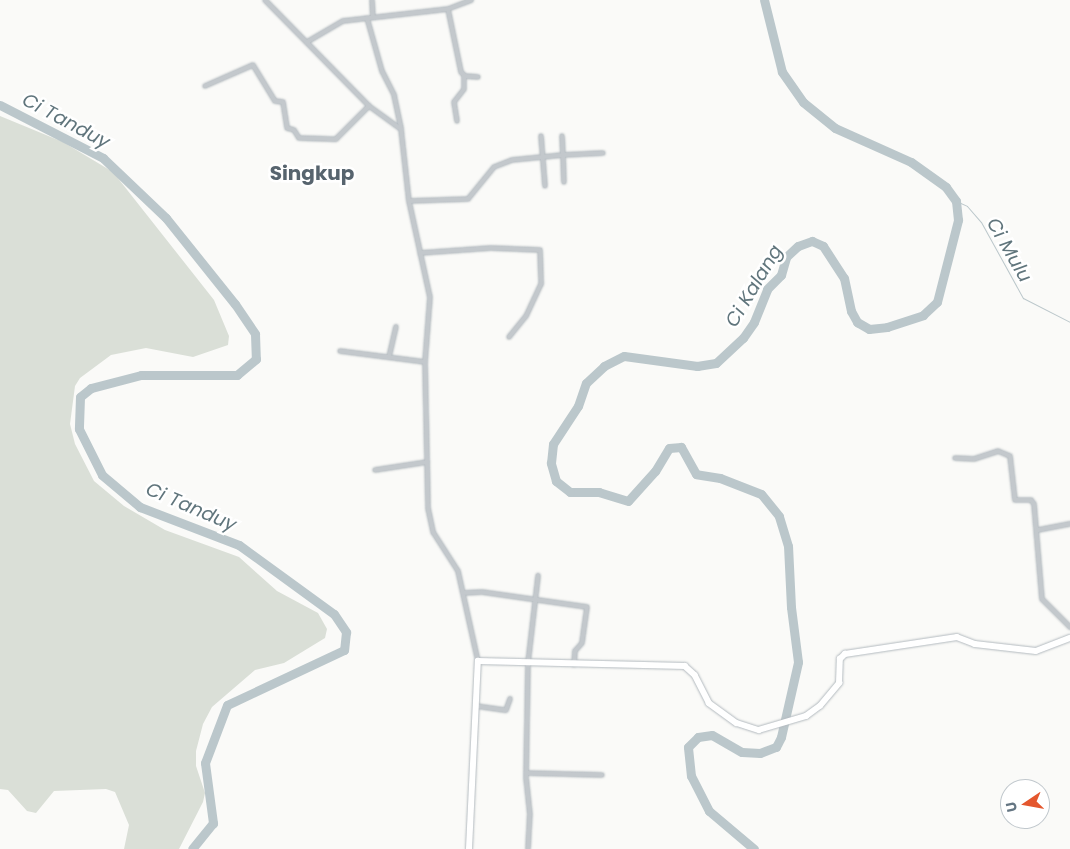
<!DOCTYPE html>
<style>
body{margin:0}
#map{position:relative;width:1070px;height:849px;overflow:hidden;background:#fafaf8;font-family:Poppins,sans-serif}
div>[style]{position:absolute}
.green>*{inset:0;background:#dadfd7}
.stream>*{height:1px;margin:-0.5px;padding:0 0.5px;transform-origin:0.5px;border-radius:0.5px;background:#bbc7cb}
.river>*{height:9px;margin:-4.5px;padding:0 4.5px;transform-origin:4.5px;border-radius:4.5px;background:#bbc7cb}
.roads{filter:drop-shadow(0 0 1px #b3babf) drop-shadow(0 0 1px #b3babf)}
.street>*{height:4px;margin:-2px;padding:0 2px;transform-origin:2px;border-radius:2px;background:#c3c8cc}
.secondary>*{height:5.5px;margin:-2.75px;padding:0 2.75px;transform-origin:2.75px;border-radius:2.75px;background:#fff}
span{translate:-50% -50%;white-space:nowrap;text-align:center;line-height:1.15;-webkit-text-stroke:5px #fff;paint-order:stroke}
.water-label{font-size:19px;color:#60757c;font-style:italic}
.quarter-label{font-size:20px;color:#57646e;font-weight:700}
.north{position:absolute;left:1000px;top:779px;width:50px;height:50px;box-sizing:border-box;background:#fff;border:1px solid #c1c8cd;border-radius:50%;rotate:258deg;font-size:14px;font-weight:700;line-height:20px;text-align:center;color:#657683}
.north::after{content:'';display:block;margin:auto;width:18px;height:22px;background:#e4572e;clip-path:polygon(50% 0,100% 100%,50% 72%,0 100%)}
</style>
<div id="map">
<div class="green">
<div style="clip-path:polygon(0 116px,63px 142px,113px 172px,214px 300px,229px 336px,228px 345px,193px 357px,146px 348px,111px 355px,80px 378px,75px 386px,70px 424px,75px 444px,94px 481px,124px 506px,165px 530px,239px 557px,277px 591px,318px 613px,327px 629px,325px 638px,284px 663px,255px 670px,212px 707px,203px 724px,196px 751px,196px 766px,205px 793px,203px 802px,179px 849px,124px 849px,129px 825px,115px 792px,106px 789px,54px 791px,36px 813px,27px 811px,8px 790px,0 789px)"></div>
</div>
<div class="stream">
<div style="left:956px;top:201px;width:12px;rotate:24deg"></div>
<div style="left:967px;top:206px;width:21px;rotate:49deg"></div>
<div style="left:981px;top:222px;width:87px;rotate:61.1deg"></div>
<div style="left:1023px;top:298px;width:53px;rotate:27.1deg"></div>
</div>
<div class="river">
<div style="left:0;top:105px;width:116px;rotate:27.2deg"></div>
<div style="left:103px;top:158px;width:87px;rotate:43.6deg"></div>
<div style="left:166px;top:218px;width:110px;rotate:51.3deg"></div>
<div style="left:235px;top:304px;width:36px;rotate:56deg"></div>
<div style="left:255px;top:334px;width:25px;rotate:88deg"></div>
<div style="left:256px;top:359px;width:25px;rotate:140deg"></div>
<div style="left:237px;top:375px;width:96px;rotate:180deg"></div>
<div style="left:141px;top:375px;width:52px;rotate:165.4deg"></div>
<div style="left:91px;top:388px;width:14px;rotate:141deg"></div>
<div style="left:80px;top:397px;width:32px;rotate:92deg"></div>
<div style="left:79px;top:429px;width:51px;rotate:63.4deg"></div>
<div style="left:102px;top:475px;width:50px;rotate:40.1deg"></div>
<div style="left:140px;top:507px;width:106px;rotate:21deg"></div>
<div style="left:239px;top:545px;width:117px;rotate:36deg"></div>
<div style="left:334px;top:614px;width:22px;rotate:56deg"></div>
<div style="left:346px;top:632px;width:18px;rotate:96deg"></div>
<div style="left:344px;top:650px;width:129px;rotate:154.8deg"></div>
<div style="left:227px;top:705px;width:62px;rotate:110.8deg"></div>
<div style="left:205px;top:763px;width:61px;rotate:82.4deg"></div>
<div style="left:213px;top:823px;width:33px;rotate:129deg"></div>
<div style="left:754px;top:849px;width:59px;rotate:-139.8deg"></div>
<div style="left:709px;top:811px;width:39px;rotate:-117deg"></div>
<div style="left:691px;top:776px;width:29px;rotate:-96deg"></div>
<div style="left:688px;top:747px;width:14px;rotate:-45deg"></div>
<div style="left:698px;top:737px;width:14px;rotate:-8deg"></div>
<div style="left:712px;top:735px;width:34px;rotate:30deg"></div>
<div style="left:742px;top:752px;width:18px;rotate:3deg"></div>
<div style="left:760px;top:753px;width:17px;rotate:-21deg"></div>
<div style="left:776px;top:747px;width:11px;rotate:-63deg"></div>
<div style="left:781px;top:737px;width:77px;rotate:-77.2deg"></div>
<div style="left:798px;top:662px;width:55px;rotate:-97.3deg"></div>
<div style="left:791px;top:607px;width:61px;rotate:-92.8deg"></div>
<div style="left:788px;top:546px;width:31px;rotate:-107deg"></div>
<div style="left:779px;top:516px;width:28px;rotate:-129deg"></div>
<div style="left:761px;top:494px;width:44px;rotate:-158.7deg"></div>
<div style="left:720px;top:478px;width:24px;rotate:-171deg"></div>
<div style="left:696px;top:474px;width:31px;rotate:-119deg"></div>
<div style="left:681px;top:447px;width:12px;rotate:175deg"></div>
<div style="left:669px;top:448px;width:27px;rotate:121deg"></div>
<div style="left:655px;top:471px;width:40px;rotate:132deg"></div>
<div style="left:628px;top:501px;width:30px;rotate:-163deg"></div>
<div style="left:599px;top:492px;width:29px;rotate:180deg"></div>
<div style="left:570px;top:492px;width:18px;rotate:-142deg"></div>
<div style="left:556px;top:481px;width:19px;rotate:-106deg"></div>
<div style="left:551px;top:463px;width:19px;rotate:-84deg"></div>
<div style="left:553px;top:444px;width:45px;rotate:-56.7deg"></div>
<div style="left:578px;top:406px;width:24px;rotate:-71deg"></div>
<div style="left:586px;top:383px;width:25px;rotate:-43deg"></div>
<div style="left:604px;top:366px;width:22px;rotate:-27deg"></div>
<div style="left:624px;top:356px;width:74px;rotate:7.8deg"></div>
<div style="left:697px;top:366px;width:19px;rotate:-9deg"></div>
<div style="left:716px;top:363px;width:37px;rotate:-43deg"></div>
<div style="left:743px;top:338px;width:19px;rotate:-55deg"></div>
<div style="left:754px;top:322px;width:35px;rotate:-68deg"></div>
<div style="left:767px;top:289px;width:20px;rotate:-45deg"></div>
<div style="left:781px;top:275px;width:19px;rotate:-74deg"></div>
<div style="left:786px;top:257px;width:16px;rotate:-43deg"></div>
<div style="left:798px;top:246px;width:15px;rotate:-20deg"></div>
<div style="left:812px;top:241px;width:12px;rotate:24deg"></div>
<div style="left:823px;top:246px;width:38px;rotate:57deg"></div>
<div style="left:844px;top:278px;width:34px;rotate:78deg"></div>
<div style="left:851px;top:311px;width:13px;rotate:61deg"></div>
<div style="left:857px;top:322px;width:14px;rotate:30deg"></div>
<div style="left:869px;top:329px;width:18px;rotate:-6deg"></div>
<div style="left:887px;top:327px;width:38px;rotate:-18deg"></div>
<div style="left:923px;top:315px;width:19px;rotate:-43deg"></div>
<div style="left:937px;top:302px;width:85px;rotate:-75.6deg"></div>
<div style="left:958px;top:220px;width:19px;rotate:-96deg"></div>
<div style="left:956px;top:201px;width:17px;rotate:-126deg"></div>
<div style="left:946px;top:187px;width:43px;rotate:-144.5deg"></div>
<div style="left:911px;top:162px;width:83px;rotate:-155.9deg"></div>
<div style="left:835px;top:128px;width:41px;rotate:-140.9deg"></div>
<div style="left:803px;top:102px;width:37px;rotate:-125deg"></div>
<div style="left:782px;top:72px;width:74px;rotate:-104deg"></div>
</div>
<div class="roads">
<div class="street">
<div style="left:265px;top:0;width:148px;rotate:45.5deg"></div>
<div style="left:369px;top:106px;width:39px;rotate:36deg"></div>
<div style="left:401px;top:129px;width:72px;rotate:83.7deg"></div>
<div style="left:409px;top:201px;width:98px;rotate:77.7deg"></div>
<div style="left:430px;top:297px;width:65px;rotate:94.4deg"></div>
<div style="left:425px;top:362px;width:146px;rotate:88.8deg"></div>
<div style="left:428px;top:508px;width:25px;rotate:78deg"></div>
<div style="left:433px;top:532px;width:46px;rotate:57.3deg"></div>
<div style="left:458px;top:571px;width:92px;rotate:77.5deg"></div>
<div style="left:372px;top:0;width:17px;rotate:87deg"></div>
<div style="left:448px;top:9px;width:64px;rotate:78.3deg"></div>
<div style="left:461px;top:72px;width:6px;rotate:45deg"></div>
<div style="left:465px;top:76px;width:13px;rotate:4deg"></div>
<div style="left:367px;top:18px;width:55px;rotate:74.2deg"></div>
<div style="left:382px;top:71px;width:27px;rotate:63deg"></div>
<div style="left:394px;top:95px;width:35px;rotate:78deg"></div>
<div style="left:307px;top:42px;width:42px;rotate:-30.3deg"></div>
<div style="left:343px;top:21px;width:106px;rotate:-6.5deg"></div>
<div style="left:448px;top:9px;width:25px;rotate:-21deg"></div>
<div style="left:205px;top:86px;width:52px;rotate:-23.6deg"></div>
<div style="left:253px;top:65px;width:42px;rotate:58.6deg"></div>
<div style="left:275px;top:101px;width:8px;rotate:7deg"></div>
<div style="left:283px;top:102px;width:26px;rotate:81deg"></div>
<div style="left:287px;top:128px;width:7px;rotate:16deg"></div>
<div style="left:294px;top:130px;width:9px;rotate:58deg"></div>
<div style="left:299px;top:138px;width:37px;rotate:2deg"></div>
<div style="left:336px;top:139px;width:47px;rotate:-45deg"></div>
<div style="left:457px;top:121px;width:19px;rotate:-99deg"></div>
<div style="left:454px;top:102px;width:16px;rotate:-52deg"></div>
<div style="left:464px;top:89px;width:13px;rotate:-90deg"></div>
<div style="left:541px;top:136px;width:50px;rotate:85.4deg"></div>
<div style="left:562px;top:136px;width:19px;rotate:87deg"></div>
<div style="left:563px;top:155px;width:40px;rotate:-2.9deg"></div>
<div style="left:409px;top:201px;width:59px;rotate:-1.9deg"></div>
<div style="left:468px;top:199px;width:41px;rotate:-50.9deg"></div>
<div style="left:494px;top:167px;width:19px;rotate:-21deg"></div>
<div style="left:512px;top:160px;width:51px;rotate:-5.6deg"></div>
<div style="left:563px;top:155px;width:27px;rotate:88deg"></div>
<div style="left:420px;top:253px;width:71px;rotate:-4deg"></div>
<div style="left:491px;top:248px;width:49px;rotate:2.3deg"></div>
<div style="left:540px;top:250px;width:34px;rotate:88deg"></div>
<div style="left:541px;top:284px;width:35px;rotate:115deg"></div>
<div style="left:526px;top:316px;width:27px;rotate:129deg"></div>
<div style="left:340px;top:351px;width:86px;rotate:7.4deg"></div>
<div style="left:389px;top:357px;width:31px;rotate:-77deg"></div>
<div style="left:955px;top:458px;width:19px;rotate:3deg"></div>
<div style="left:974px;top:459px;width:25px;rotate:-18deg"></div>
<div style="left:998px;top:451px;width:13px;rotate:23deg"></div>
<div style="left:1010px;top:456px;width:44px;rotate:83.5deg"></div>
<div style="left:1015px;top:500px;width:16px"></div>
<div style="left:1031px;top:500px;width:5px;rotate:53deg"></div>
<div style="left:1034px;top:504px;width:95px;rotate:85.2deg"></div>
<div style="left:1042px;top:599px;width:40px;rotate:45deg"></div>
<div style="left:375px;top:470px;width:53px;rotate:-8.7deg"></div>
<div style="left:1038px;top:530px;width:33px;rotate:-11deg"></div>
<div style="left:464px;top:593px;width:18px;rotate:-3deg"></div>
<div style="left:482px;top:592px;width:106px;rotate:8.1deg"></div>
<div style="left:587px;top:607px;width:36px;rotate:98deg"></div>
<div style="left:582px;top:643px;width:11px;rotate:131deg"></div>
<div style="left:575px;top:651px;width:14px;rotate:94deg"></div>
<div style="left:476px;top:706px;width:30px;rotate:8deg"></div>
<div style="left:506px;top:710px;width:12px;rotate:-70deg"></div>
<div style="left:526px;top:773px;width:76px;rotate:1.5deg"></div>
<div style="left:528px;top:849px;width:34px;rotate:-87deg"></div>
<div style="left:530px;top:815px;width:36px;rotate:-96deg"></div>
<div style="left:526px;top:779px;width:116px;rotate:-89deg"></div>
<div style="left:528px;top:663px;width:88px;rotate:-83.4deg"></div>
</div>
<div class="secondary">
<div style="left:469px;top:849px;width:188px;rotate:-87.3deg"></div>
<div style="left:478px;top:661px;width:207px;rotate:1.4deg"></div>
<div style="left:685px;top:666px;width:13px;rotate:42deg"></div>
<div style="left:695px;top:675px;width:31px;rotate:63deg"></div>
<div style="left:709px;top:703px;width:34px;rotate:36deg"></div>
<div style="left:737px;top:723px;width:23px;rotate:18deg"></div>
<div style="left:759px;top:730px;width:49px;rotate:-16.6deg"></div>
<div style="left:806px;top:716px;width:17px;rotate:-36deg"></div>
<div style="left:820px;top:706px;width:30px;rotate:-50deg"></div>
<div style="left:839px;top:683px;width:24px;rotate:-88deg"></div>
<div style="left:840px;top:659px;width:7px;rotate:-45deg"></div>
<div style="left:845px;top:654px;width:113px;rotate:-8.6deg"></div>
<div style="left:957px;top:637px;width:19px;rotate:21deg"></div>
<div style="left:975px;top:644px;width:61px;rotate:6.5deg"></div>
<div style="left:1036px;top:651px;width:36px;rotate:-21deg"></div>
</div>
</div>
<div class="water-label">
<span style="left:66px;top:121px;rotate:28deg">Ci Tanduy</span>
<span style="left:1009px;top:250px;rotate:60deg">Ci Mulu</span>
<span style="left:754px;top:286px;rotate:-59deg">Ci Kalang</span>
<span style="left:191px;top:507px;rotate:23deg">Ci Tanduy</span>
</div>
<div class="quarter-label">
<span style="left:312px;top:173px">Singkup</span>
</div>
<div class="north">U</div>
</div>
